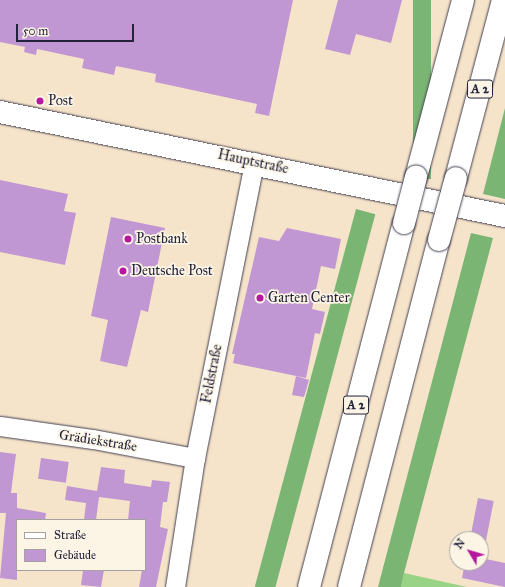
<!DOCTYPE html>
<meta charset="utf-8">
<style>
body{margin:0}
#map{position:relative;width:505px;height:587px;overflow:hidden;background:#f6e4ca;font-family:"IM FELL Great Primer",serif}
div>[style]{position:absolute}
.green>*{inset:0;background:#99d386}
.forest>*{inset:0;background:#7ab573;transform-origin:0 0}
.building>*{inset:0;background:#c097d2;transform-origin:0 0}
.roads{filter:drop-shadow(0 0 1px #423f50) drop-shadow(0 0 1px #423f50)}
.street>*{height:19px;margin:-9.5px;padding:0 9.5px;transform-origin:9.5px;border-radius:9.5px;background:#fff}
.secondary>*{height:22px;margin:-11px;padding:0 11px;transform-origin:11px;border-radius:11px;background:#fff}
.highway>*{height:22px;margin:-11px;padding:0 11px;transform-origin:11px;border-radius:11px;background:#fff}
.bridges{filter:drop-shadow(0 0 1px #423f50) drop-shadow(0 0 1px #423f50)}
.highway-bridge>*{height:22px;margin:-11px;padding:0 11px;transform-origin:11px;border-radius:11px;background:#fff}
.dots>*{width:11px;height:11px;translate:-50% -50%;box-sizing:border-box;border:2px solid #fcf5e5;border-radius:50%}
span{translate:-50% -50%;white-space:nowrap;text-align:center;line-height:1.15;-webkit-text-stroke:3.5px #fcf5e5;paint-order:stroke}
.shield-label span{padding:1px 3px;background:#fcf5e5;border:1px solid;border-radius:3px;-webkit-text-stroke-width:0}
.shield-label{font-size:13px;color:#22223b;font-weight:700}
.poi-label{font-size:14px;color:#22223b}
.left{translate:0 -50%;text-align:left}
.street-label{font-size:14px;color:#22223b}
.legend{position:absolute;left:16px;top:519px;width:130px;height:52px;box-sizing:border-box;background:#fcf5e5;border:1px solid #a5a1a1;margin:0;padding:5px 7px;list-style:none;font-size:12px;color:#22223b}
.legend li{display:flex;align-items:center;gap:8px;height:20px}
.legend b{width:20px;border:1px solid #a5a1a1}
.north{position:absolute;left:449px;top:531px;width:40px;height:40px;box-sizing:border-box;background:#fcf5e5;border:1px solid #a5a1a1;border-radius:50%;rotate:308deg;font-size:11px;font-weight:700;line-height:16px;text-align:center;color:#22223b}
.north::after{content:'';display:block;margin:auto;width:14px;height:18px;background:#b5179e;clip-path:polygon(50% 0,100% 100%,50% 72%,0 100%)}
.scale{position:absolute;left:16px;top:24px;width:118px;height:18px;box-sizing:border-box;border:2px solid #22223b;border-top:0;padding-left:5px;font-size:12px;line-height:14px;white-space:nowrap;color:#22223b;-webkit-text-stroke:3px #fcf5e5;paint-order:stroke}
</style>
<div id="map">
<div class="green">
<div style="clip-path:polygon(404px 573px,467px 587px,401px 587px)"></div>
</div>
<div class="forest">
<div style="left:413px;top:0;width:18px;height:179px"></div>
<div style="clip-path:polygon(505px 108px,505px 199px,483px 194px)"></div>
<div style="left:356px;top:209px;width:20px;height:391px;rotate:15deg"></div>
<div style="clip-path:polygon(471px 233px,493px 238px,404px 573px,401px 587px,378px 587px)"></div>
</div>
<div class="building">
<div style="clip-path:polygon(0 0,293px 0,269px 116px,255px 113px,257px 104px,155px 82px,156px 74px,116px 66px,114px 75px,82px 68px,84px 59px,37px 49px,36px 55px,24px 52px,25px 47px,0 42px)"></div>
<div style="clip-path:polygon(338px 0,402px 0,391px 43px,356px 34px,350px 55px,325px 49px)"></div>
<div style="clip-path:polygon(0 180px,68px 194px,64px 211px,76px 213px,65px 265px,0 252px)"></div>
<div style="clip-path:polygon(111px 217px,165px 228px,148px 312px,141px 310px,127px 367px,100px 361px,108px 320px,91px 316px)"></div>
<div style="clip-path:polygon(287px 228px,341px 239px,335px 269px,321px 266px,312px 309px,325px 312px,320px 334px,315px 333px,306px 378px,233px 363px,235px 354px,232px 354px,259px 237px,279px 241px)"></div>
<div style="clip-path:polygon(296px 376px,309px 380px,304px 397px,292px 395px)"></div>
<div style="clip-path:polygon(0 452px,16px 454px,11px 493px,17px 493px,17px 508px,46px 513px,45px 520px,17px 520px,17px 580px,0 578px,6px 513px,0 513px)"></div>
<div style="left:41px;top:458px;width:28px;height:21px;rotate:8deg"></div>
<div style="clip-path:polygon(101px 467px,125px 470px,124px 483px,151px 487px,152px 480px,170px 482px,167px 502px,163px 502px,160px 527px,168px 529px,156px 587px,139px 587px,142px 570px,145px 570px,145px 520px,128px 520px,130px 501px,99px 497px,96px 520px,84px 520px,86px 503px,65px 500px,67px 486px,97px 491px)"></div>
<div style="left:478px;top:498px;width:16px;height:42px;rotate:11deg"></div>
<div style="clip-path:polygon(481px 558px,505px 563px,505px 587px,462px 578px,465px 563px,481px 563px)"></div>
<div style="clip-path:polygon(83px 570px,104px 570px,101px 587px,81px 585px)"></div>
</div>
<div class="roads">
<div class="street">
<div style="left:0;top:426px;width:94px;rotate:8deg"></div>
<div style="left:93px;top:439px;width:104px;rotate:10.6deg"></div>
<div style="left:175px;top:587px;width:131px;rotate:-81.2deg"></div>
<div style="left:195px;top:458px;width:302px;rotate:-78.7deg"></div>
</div>
<div class="secondary">
<div style="left:0;top:112px;width:516px;rotate:11.64deg"></div>
</div>
<div class="highway">
<div style="left:416px;top:177px;width:183px;rotate:-75.1deg"></div>
<div style="left:456px;top:178px;width:184px;rotate:-75.2deg"></div>
<div style="left:309px;top:587px;width:376px;rotate:-75.4deg"></div>
<div style="left:349px;top:587px;width:358px;rotate:-75.5deg"></div>
</div>
</div>
<div class="bridges">
<div class="highway-bridge">
<div style="left:404px;top:223px;width:48px;rotate:-75.4deg"></div>
<div style="left:439px;top:240px;width:64px;rotate:-74.7deg"></div>
</div>
</div>
<div class="dots">
<div style="left:40px;top:101px;background:#b5179e"></div>
<div style="left:128px;top:239px;background:#b5179e"></div>
<div style="left:123px;top:271px;background:#b5179e"></div>
<div style="left:260px;top:298px;background:#b5179e"></div>
</div>
<div class="shield-label">
<span style="left:480px;top:89px">A 2</span>
<span style="left:356px;top:405px">A 2</span>
</div>
<div class="poi-label">
<span class="left" style="left:48px;top:101px">Post</span>
<span class="left" style="left:136px;top:239px">Postbank</span>
<span class="left" style="left:131px;top:271px">Deutsche Post</span>
<span class="left" style="left:268px;top:298px">Garten Center</span>
</div>
<div class="street-label">
<span style="left:253px;top:162px;rotate:12deg">Hauptstraße</span>
<span style="left:212px;top:374px;rotate:-79deg">Feldstraße</span>
<span style="left:98px;top:441px;rotate:9deg">Grädiekstraße</span>
</div>
<ul class="legend">
<li><b style="height:5px;background:#fff"></b>Straße</li>
<li><b style="height:11px;background:#c097d2"></b>Gebäude</li>
</ul>
<div class="north">N</div>
<div class="scale">50 m</div>
</div>
